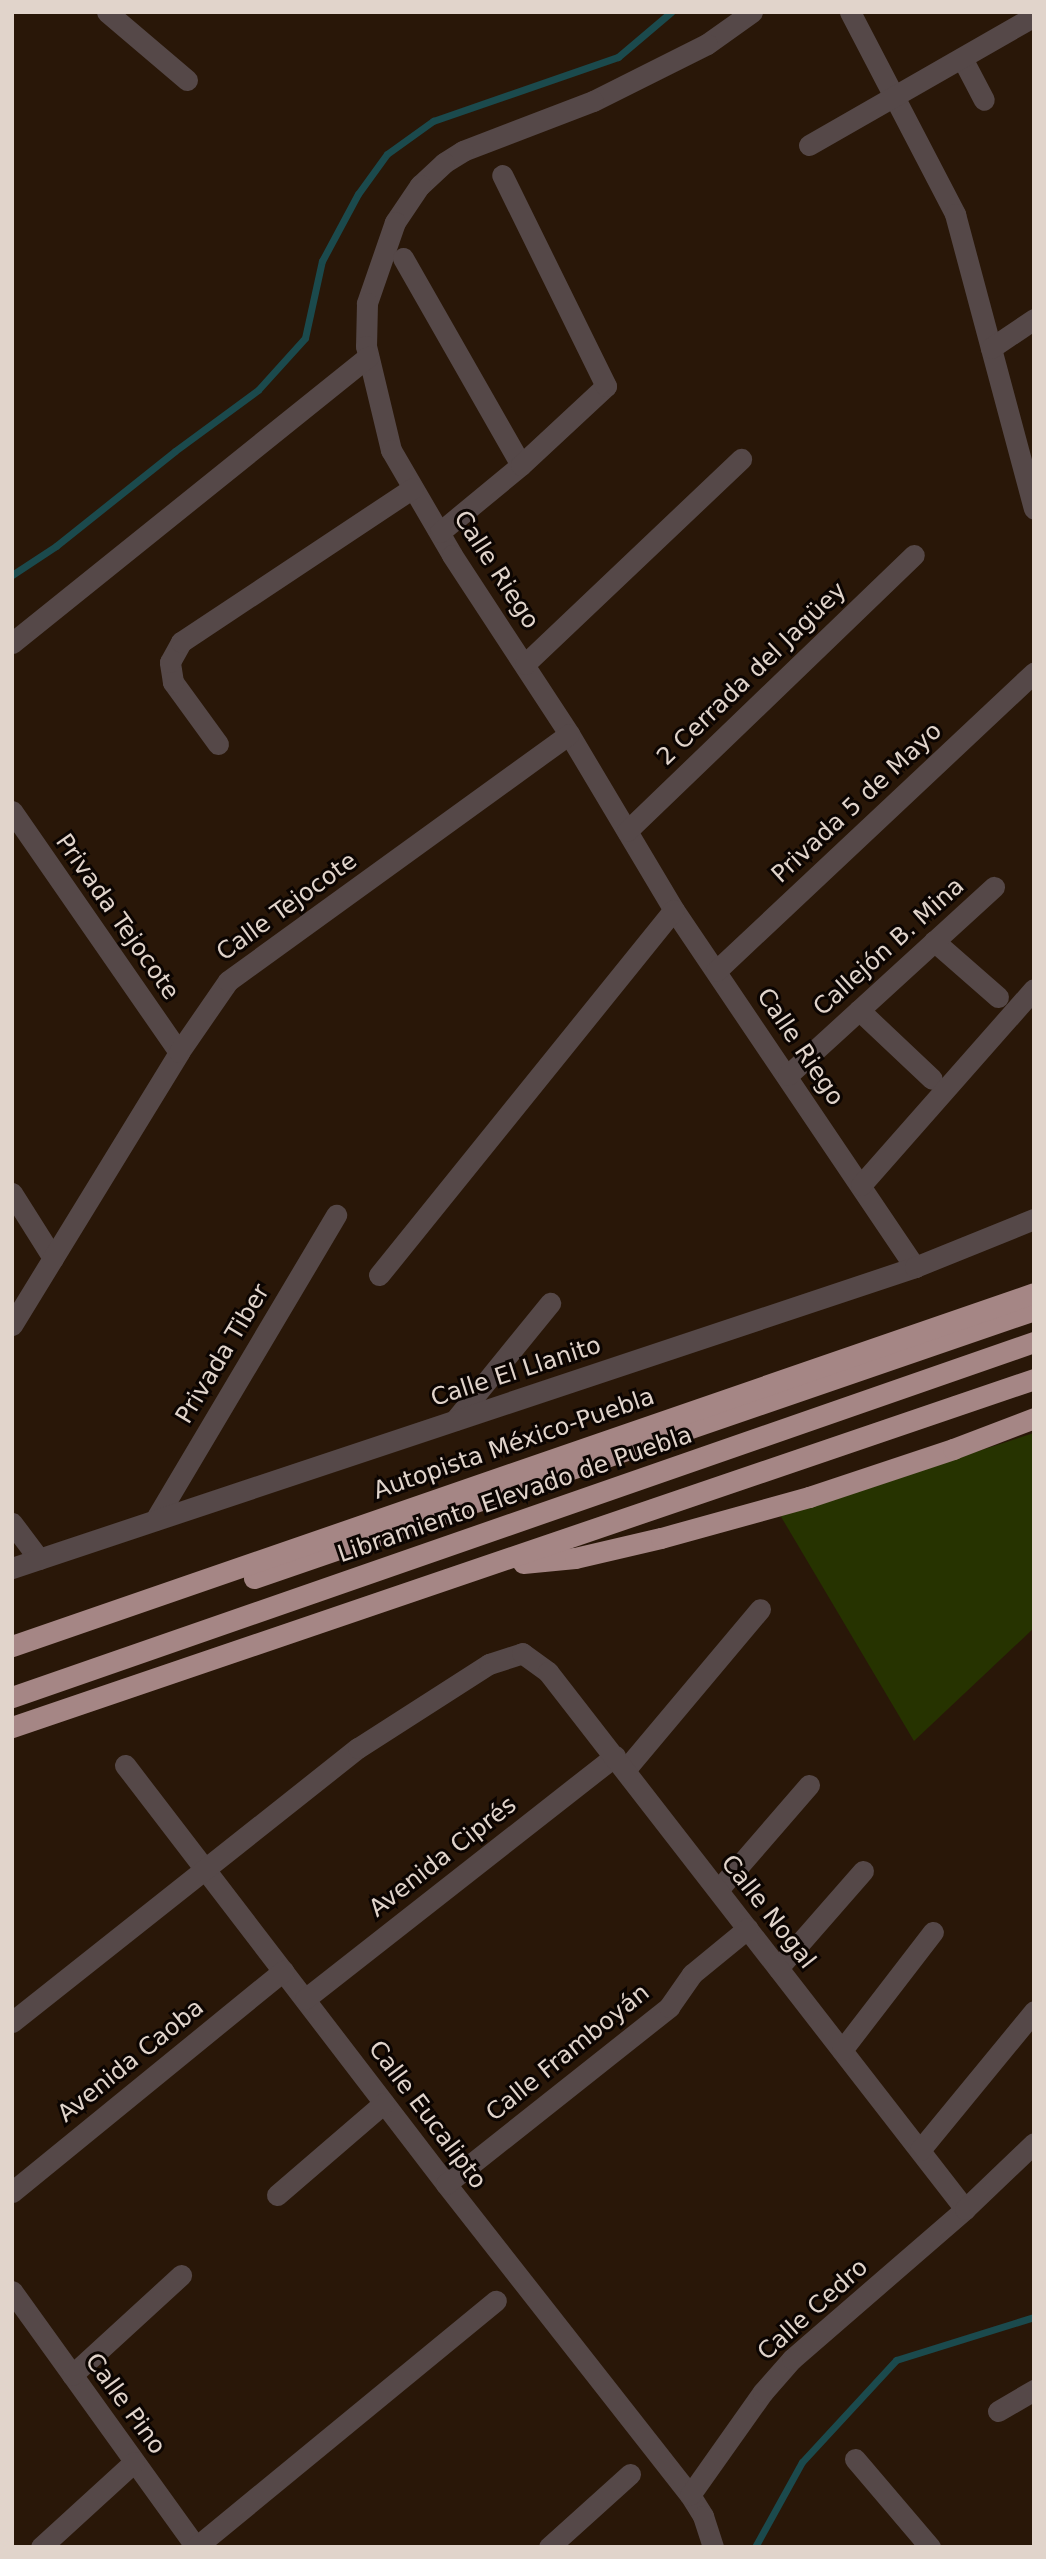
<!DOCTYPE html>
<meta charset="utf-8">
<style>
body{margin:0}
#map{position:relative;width:1046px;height:2559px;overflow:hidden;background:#291708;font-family:"DejaVu Sans",sans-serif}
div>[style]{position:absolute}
.green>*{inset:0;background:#263300}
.stream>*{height:7px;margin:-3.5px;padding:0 3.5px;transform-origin:3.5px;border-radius:3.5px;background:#1b4a4d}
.minor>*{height:21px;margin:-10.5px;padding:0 10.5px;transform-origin:10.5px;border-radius:10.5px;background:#554848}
.highway>*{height:21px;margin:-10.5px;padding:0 10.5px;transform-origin:10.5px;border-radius:10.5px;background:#a58685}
span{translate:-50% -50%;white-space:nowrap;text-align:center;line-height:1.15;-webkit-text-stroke:6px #0c0502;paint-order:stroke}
.street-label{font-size:24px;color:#e1d4cb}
.frame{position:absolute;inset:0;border:14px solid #e1d4cb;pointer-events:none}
</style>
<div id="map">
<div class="green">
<div style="clip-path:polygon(1034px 1433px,1034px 1628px,914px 1741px,780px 1515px)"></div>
</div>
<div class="stream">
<div style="left:12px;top:575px;width:53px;rotate:-33.4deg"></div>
<div style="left:56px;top:546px;width:152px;rotate:-38.6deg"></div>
<div style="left:175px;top:451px;width:103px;rotate:-36.3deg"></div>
<div style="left:258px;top:390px;width:70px;rotate:-47.9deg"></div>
<div style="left:305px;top:338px;width:79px;rotate:-77.6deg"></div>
<div style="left:322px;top:261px;width:76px;rotate:-61.8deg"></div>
<div style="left:358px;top:194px;width:49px;rotate:-54.1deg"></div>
<div style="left:387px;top:154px;width:57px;rotate:-35.7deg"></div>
<div style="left:433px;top:121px;width:196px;rotate:-19.1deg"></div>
<div style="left:618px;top:57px;width:70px;rotate:-40.3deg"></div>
<div style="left:755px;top:2547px;width:97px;rotate:-61.1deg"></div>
<div style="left:802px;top:2462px;width:139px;rotate:-47.3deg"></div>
<div style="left:896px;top:2360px;width:145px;rotate:-17.3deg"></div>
</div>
<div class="minor">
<div style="left:107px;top:12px;width:105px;rotate:40.4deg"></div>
<div style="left:752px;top:12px;width:55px;rotate:144.6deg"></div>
<div style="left:707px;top:44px;width:127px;rotate:153.4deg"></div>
<div style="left:593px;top:101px;width:139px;rotate:159deg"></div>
<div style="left:463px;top:151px;width:22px;rotate:148deg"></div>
<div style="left:444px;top:163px;width:33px;rotate:137deg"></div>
<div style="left:420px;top:185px;width:45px;rotate:124deg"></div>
<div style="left:395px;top:222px;width:86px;rotate:109.1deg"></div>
<div style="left:367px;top:303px;width:43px;rotate:91.3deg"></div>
<div style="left:366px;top:346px;width:107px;rotate:76.5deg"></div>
<div style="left:391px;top:450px;width:121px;rotate:59.8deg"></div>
<div style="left:452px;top:555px;width:214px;rotate:56.8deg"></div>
<div style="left:569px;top:734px;width:205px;rotate:59.2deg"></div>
<div style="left:674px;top:910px;width:431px;rotate:56deg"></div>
<div style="left:850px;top:12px;width:228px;rotate:62.5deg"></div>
<div style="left:955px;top:214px;width:305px;rotate:75deg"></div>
<div style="left:962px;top:58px;width:47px;rotate:62.4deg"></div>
<div style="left:809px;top:145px;width:259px;rotate:-29.8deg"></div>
<div style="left:403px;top:258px;width:238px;rotate:60.3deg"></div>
<div style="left:991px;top:348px;width:52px;rotate:-34deg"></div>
<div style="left:440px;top:532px;width:105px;rotate:-39.6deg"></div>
<div style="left:521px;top:465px;width:116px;rotate:-42.9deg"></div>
<div style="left:606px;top:386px;width:235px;rotate:-116.2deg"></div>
<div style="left:12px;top:643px;width:457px;rotate:-38.8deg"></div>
<div style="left:525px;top:664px;width:298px;rotate:-43.5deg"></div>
<div style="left:218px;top:744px;width:77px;rotate:-126deg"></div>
<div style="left:173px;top:682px;width:20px;rotate:-99deg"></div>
<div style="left:170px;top:662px;width:23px;rotate:-61deg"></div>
<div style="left:181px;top:642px;width:278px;rotate:-33.6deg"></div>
<div style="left:12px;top:811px;width:293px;rotate:55.3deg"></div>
<div style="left:627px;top:831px;width:398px;rotate:-43.9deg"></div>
<div style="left:934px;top:941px;width:85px;rotate:41.2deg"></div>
<div style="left:716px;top:971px;width:436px;rotate:-43.2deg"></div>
<div style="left:859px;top:1010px;width:100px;rotate:43.4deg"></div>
<div style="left:788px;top:1075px;width:279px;rotate:-42.4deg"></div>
<div style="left:861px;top:1185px;width:261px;rotate:-48.6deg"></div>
<div style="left:12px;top:1193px;width:77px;rotate:57.8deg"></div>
<div style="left:379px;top:1275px;width:469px;rotate:-51.1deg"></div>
<div style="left:12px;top:1325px;width:320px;rotate:-58.5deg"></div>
<div style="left:179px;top:1052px;width:86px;rotate:-55.4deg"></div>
<div style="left:228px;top:981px;width:421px;rotate:-35.9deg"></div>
<div style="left:455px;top:1420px;width:151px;rotate:-50.9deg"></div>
<div style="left:155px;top:1520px;width:355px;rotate:-59.3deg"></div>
<div style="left:12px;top:1523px;width:45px;rotate:53.1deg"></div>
<div style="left:12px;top:1568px;width:952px;rotate:-18.43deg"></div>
<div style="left:915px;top:1267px;width:128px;rotate:-22deg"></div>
<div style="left:125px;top:1765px;width:528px;rotate:52.54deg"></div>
<div style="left:446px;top:2184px;width:395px;rotate:51.9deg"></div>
<div style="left:690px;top:2495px;width:25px;rotate:58deg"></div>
<div style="left:703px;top:2516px;width:33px;rotate:72deg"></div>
<div style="left:625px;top:1770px;width:210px;rotate:-50deg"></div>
<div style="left:718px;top:1890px;width:139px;rotate:-49.1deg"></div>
<div style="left:778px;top:1968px;width:129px;rotate:-48.8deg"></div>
<div style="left:305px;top:1999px;width:394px;rotate:-38.1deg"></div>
<div style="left:12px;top:2022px;width:441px;rotate:-38.4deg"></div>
<div style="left:358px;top:1748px;width:156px;rotate:-32.7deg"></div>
<div style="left:489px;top:1664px;width:35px;rotate:-18deg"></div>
<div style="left:522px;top:1653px;width:32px;rotate:36deg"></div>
<div style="left:548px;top:1672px;width:680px;rotate:52.17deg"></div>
<div style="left:842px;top:2050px;width:149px;rotate:-52.4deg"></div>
<div style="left:920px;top:2150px;width:180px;rotate:-50.6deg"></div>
<div style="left:446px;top:2184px;width:285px;rotate:-38.4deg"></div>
<div style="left:669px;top:2007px;width:40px;rotate:-55.1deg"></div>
<div style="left:692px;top:1974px;width:72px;rotate:-39.4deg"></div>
<div style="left:12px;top:2192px;width:350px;rotate:-39.2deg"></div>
<div style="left:277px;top:2195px;width:141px;rotate:-40.7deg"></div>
<div style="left:12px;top:2291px;width:315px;rotate:54.3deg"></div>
<div style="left:196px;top:2547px;width:388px;rotate:-39.4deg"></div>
<div style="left:72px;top:2375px;width:148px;rotate:-42.5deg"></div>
<div style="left:998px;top:2411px;width:42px;rotate:-30.3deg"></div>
<div style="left:855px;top:2459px;width:116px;rotate:49.6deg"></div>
<div style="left:690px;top:2495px;width:126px;rotate:-54.7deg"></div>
<div style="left:763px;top:2392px;width:44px;rotate:-48.7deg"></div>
<div style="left:792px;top:2359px;width:229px;rotate:-40.9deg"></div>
<div style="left:965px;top:2209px;width:95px;rotate:-43.7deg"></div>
<div style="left:41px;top:2547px;width:126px;rotate:-42.4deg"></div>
<div style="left:549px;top:2547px;width:109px;rotate:-42deg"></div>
</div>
<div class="highway">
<div style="left:523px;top:1563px;width:52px;rotate:-5.5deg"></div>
<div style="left:575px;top:1558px;width:88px;rotate:-13.1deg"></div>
<div style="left:661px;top:1538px;width:154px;rotate:-15.5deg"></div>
<div style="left:809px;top:1497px;width:152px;rotate:-18.4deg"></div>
<div style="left:953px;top:1449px;width:87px;rotate:-20.9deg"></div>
<div style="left:254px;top:1578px;width:825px;rotate:-18.96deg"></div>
<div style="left:12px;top:1646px;width:1081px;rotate:-19.05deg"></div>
<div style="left:12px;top:1697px;width:1082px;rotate:-19.16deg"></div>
<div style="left:12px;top:1727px;width:1080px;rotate:-18.8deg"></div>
</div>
<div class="street-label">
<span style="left:496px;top:570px;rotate:57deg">Calle Riego</span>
<span style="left:752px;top:674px;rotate:-44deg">2 Cerrada del Jagüey</span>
<span style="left:857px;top:803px;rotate:-43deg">Privada 5 de Mayo</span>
<span style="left:287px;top:907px;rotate:-36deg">Calle Tejocote</span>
<span style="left:117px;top:917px;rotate:55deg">Privada Tejocote</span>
<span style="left:889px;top:947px;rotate:-42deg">Callejón B. Mina</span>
<span style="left:800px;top:1047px;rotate:56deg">Calle Riego</span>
<span style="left:223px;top:1354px;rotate:-59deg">Privada Tiber</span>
<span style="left:516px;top:1372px;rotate:-18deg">Calle El Llanito</span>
<span style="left:514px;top:1444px;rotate:-19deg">Autopista México-Puebla</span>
<span style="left:515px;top:1495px;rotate:-19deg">Libramiento Elevado de Puebla</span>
<span style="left:443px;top:1857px;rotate:-38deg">Avenida Ciprés</span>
<span style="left:768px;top:1912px;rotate:52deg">Calle Nogal</span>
<span style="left:568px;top:2053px;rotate:-39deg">Calle Framboyán</span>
<span style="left:131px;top:2061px;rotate:-39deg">Avenida Caoba</span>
<span style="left:427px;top:2115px;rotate:53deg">Calle Eucalipto</span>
<span style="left:813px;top:2310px;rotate:-42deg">Calle Cedro</span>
<span style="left:125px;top:2404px;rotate:54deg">Calle Pino</span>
</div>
<div class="frame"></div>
</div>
